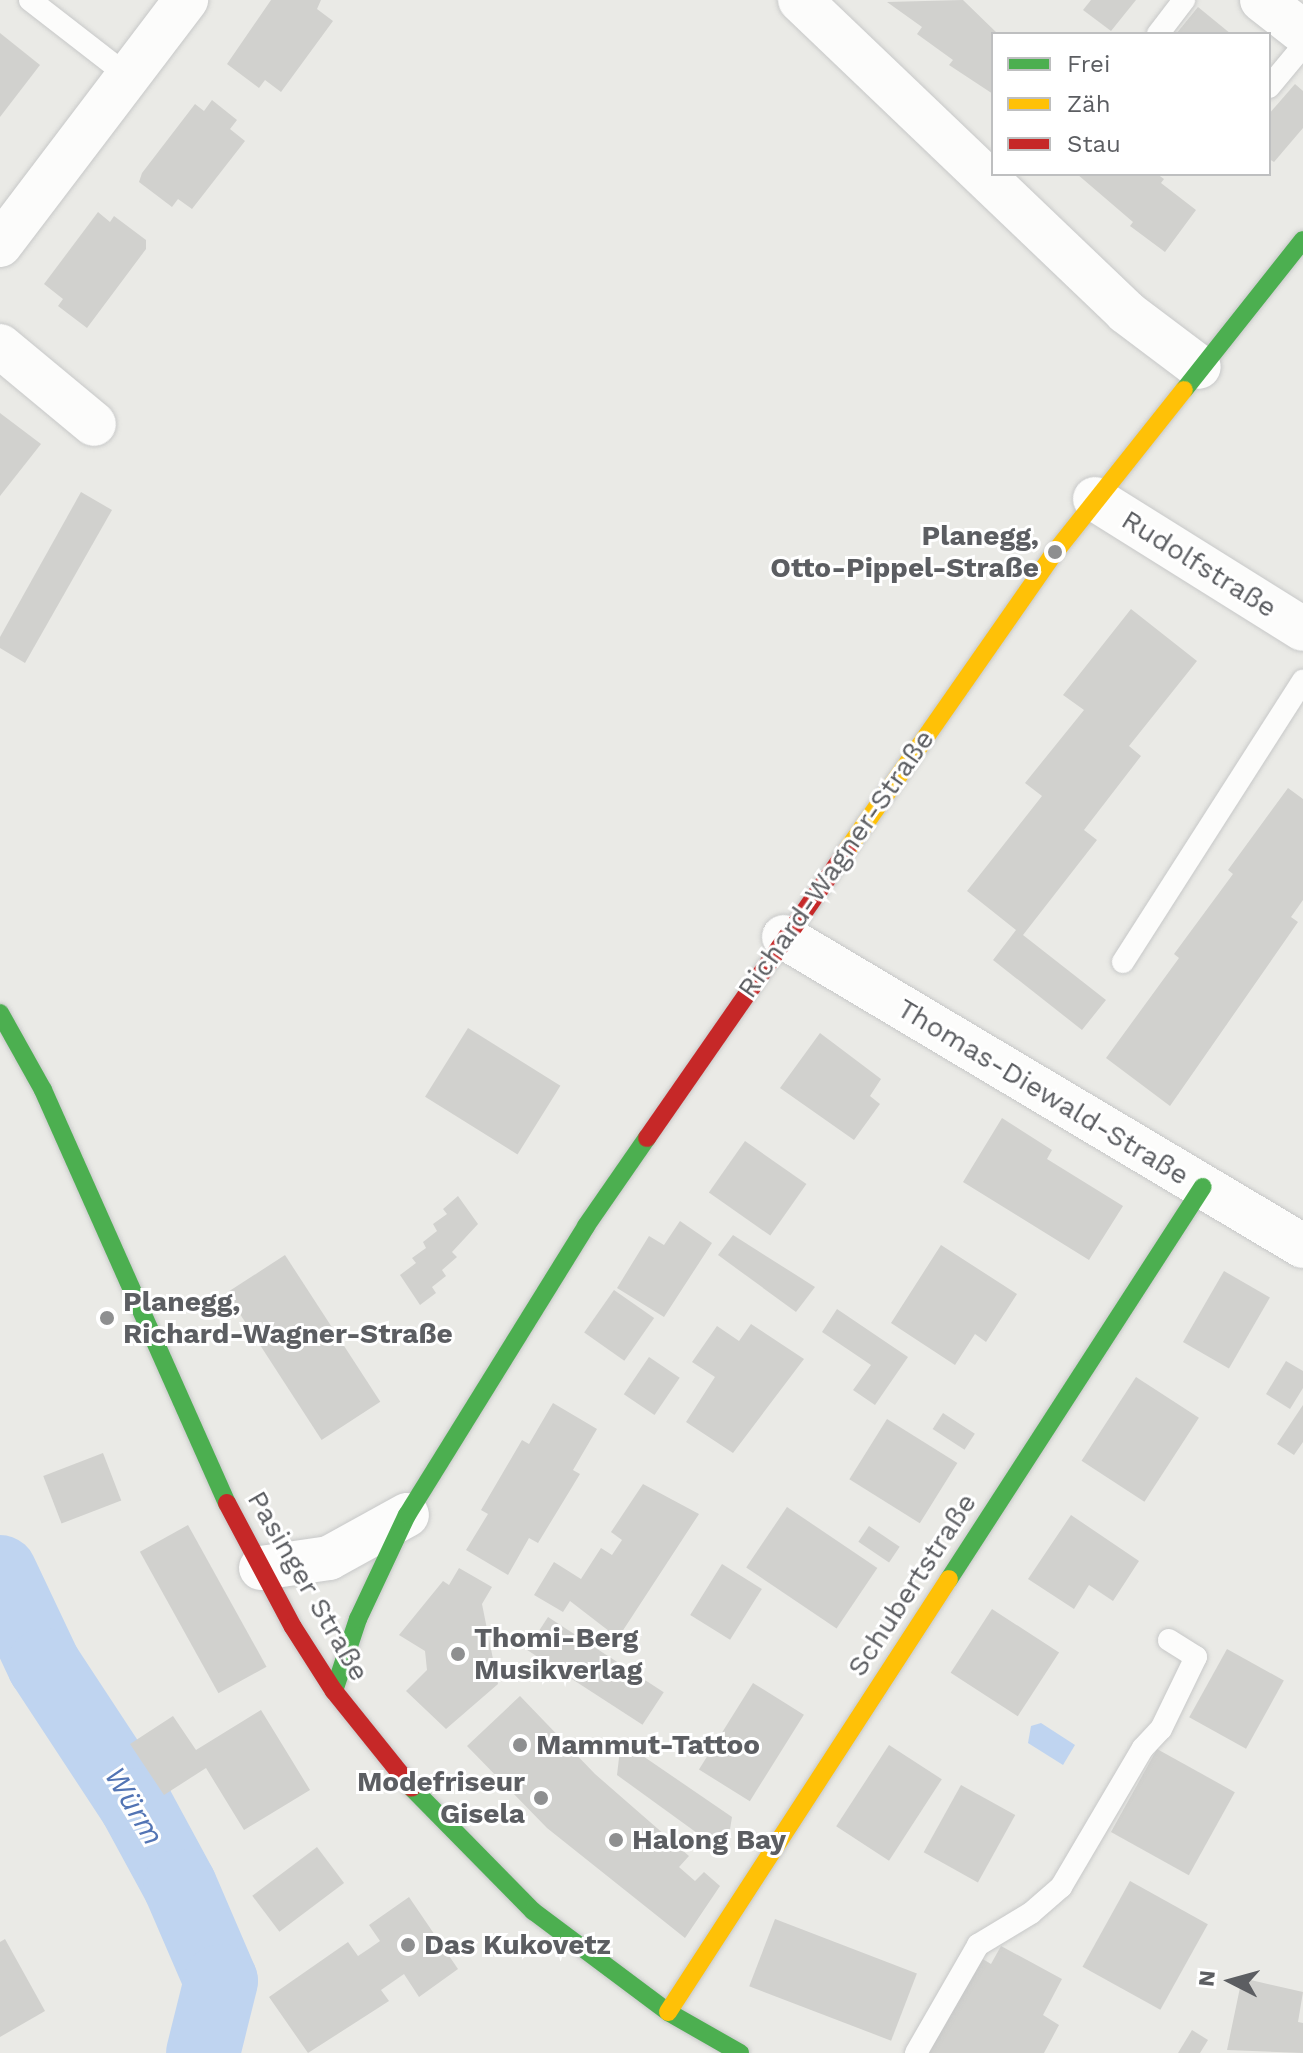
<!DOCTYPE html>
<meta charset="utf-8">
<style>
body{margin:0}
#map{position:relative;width:1303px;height:2053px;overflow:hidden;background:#eaeae6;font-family:"Work Sans",sans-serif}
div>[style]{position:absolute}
.water>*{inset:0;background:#bfd4f0}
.river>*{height:74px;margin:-37px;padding:0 37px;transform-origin:37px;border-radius:37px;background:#bfd4f0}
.building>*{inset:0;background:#d1d1ce;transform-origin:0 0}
.roads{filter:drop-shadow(0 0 2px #c7c8c8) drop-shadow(0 0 2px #c7c8c8)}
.lane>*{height:22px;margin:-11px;padding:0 11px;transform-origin:11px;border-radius:11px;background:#fcfcfb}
.street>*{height:44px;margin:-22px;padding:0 22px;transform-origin:22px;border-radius:22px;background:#fcfcfb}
.fast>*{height:18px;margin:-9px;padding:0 9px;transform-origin:9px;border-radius:9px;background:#4caf50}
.slow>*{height:18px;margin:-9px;padding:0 9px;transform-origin:9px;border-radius:9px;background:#ffc107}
.jam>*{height:18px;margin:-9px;padding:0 9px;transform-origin:9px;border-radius:9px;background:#c62828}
.dots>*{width:22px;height:22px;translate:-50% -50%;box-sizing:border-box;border:4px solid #fff;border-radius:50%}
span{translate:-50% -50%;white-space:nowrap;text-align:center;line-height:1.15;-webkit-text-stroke:6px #fff;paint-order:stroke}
.poi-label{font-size:28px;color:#5c5e62;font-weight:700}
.right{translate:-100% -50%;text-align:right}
.left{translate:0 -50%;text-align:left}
.street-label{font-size:28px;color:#5c5e62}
.water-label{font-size:30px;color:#5274b4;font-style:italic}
.legend{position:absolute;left:991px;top:32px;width:280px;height:144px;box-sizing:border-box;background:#fff;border:2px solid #bebfc0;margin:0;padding:10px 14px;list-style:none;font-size:24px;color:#5c5e62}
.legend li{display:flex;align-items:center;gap:16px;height:40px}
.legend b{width:40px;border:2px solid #bebfc0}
.north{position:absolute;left:1191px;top:1941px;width:80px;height:80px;-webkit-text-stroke:6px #fff;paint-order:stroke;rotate:276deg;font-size:22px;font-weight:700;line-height:32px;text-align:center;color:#5c5e62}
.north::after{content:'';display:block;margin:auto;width:28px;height:36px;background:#5c5e62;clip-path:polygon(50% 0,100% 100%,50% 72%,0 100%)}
</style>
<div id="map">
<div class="water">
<div style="clip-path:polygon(1041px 1723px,1075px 1745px,1063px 1765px,1028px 1743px,1031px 1726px)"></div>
</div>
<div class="river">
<div style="left:0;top:1572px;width:103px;rotate:64.7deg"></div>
<div style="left:44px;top:1665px;width:168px;rotate:56.7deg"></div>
<div style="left:136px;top:1805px;width:92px;rotate:61.5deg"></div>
<div style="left:180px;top:1886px;width:103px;rotate:66.7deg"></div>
<div style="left:221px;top:1981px;width:74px;rotate:104deg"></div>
</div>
<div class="building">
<div style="clip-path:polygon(271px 0,321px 0,317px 9px,333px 21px,281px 92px,265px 80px,259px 88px,227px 64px)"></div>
<div style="clip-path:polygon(963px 0,998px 34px,993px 34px,993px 94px,949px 65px,953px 60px,917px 34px,922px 27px,887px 2px)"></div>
<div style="clip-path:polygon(1091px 0,1136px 0,1111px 31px,1083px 10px)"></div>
<div style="clip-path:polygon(1198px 7px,1231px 34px,1176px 34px)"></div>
<div style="clip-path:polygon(0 33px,40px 65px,0 117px)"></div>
<div style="clip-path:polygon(1295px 84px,1303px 91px,1303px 128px,1274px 162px,1269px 159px,1269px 114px)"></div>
<div style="clip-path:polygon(212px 100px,237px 120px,230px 129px,245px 141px,192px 209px,178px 199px,172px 207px,139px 182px,142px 173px,195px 104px,204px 111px)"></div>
<div style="clip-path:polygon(1077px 174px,1157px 174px,1164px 179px,1161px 183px,1196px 210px,1165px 252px,1130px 226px,1133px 222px)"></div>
<div style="clip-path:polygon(98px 212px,110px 222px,114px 216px,146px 240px,146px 249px,87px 328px,58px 306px,63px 299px,44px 284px)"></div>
<div style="clip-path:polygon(0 413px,41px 444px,0 496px)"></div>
<div style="clip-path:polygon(81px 492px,112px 510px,25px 663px,0 648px,0 637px)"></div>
<div style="clip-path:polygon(1131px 609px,1197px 661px,1129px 746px,1141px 756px,1084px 830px,1097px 840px,1023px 935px,1106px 1000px,1082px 1030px,993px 960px,1016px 930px,967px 891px,1042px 796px,1025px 783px,1084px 710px,1063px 695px)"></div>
<div style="clip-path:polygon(1288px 788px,1303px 799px,1303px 900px,1291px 917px,1298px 922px,1170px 1106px,1106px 1058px,1179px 958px,1174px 954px,1233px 874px,1228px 870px)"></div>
<div style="left:468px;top:1028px;width:109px;height:81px;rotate:32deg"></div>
<div style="clip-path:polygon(820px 1033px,881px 1079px,870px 1096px,880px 1104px,854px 1140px,780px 1088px)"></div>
<div style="clip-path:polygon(1002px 1118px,1052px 1150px,1047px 1159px,1123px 1206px,1089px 1260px,963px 1182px)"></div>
<div style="left:745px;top:1141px;width:75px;height:63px;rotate:35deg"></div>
<div style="clip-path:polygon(458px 1196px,478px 1224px,452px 1252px,457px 1257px,442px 1270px,446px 1276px,432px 1287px,436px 1293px,420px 1305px,400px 1275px,416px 1263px,412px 1258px,426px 1248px,423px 1242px,437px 1231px,433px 1224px,447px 1214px,443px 1209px)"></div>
<div style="clip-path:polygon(680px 1221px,712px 1243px,664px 1317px,617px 1288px,649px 1236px,664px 1245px)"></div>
<div style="clip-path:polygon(733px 1235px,815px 1287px,796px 1312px,718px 1255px)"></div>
<div style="clip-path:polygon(941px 1245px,1017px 1294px,986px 1342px,975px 1334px,955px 1365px,891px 1323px)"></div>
<div style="left:285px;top:1255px;width:175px;height:70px;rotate:57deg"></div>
<div style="left:1224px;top:1271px;width:53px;height:82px;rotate:30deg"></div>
<div style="left:614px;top:1290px;width:49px;height:52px;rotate:35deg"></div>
<div style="clip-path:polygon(837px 1309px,908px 1357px,875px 1405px,853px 1390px,871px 1365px,822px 1332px)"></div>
<div style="clip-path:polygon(751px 1324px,804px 1359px,733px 1453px,686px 1422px,715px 1377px,692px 1362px,717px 1326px,739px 1341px)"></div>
<div style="left:649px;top:1357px;width:37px;height:45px;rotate:34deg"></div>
<div style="clip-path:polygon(1286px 1361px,1303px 1371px,1303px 1388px,1290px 1409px,1266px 1394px)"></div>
<div style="left:1136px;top:1377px;width:75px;height:100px;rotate:33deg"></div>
<div style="clip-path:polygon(553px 1403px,597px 1429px,573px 1470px,580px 1474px,538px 1543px,529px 1538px,508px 1575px,466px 1550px,488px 1514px,481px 1510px,522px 1440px,529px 1444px)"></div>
<div style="clip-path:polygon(1303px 1405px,1303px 1442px,1294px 1455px,1277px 1444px)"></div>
<div style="left:943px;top:1413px;width:38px;height:19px;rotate:33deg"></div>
<div style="left:887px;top:1419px;width:83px;height:71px;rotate:32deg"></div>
<div style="left:103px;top:1453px;width:51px;height:64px;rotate:69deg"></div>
<div style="clip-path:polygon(643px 1484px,699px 1514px,618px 1638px,570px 1601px,563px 1612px,534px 1595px,554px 1562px,581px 1579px,601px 1548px,612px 1555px,622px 1540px,611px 1532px)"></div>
<div style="left:787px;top:1507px;width:109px;height:73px;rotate:34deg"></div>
<div style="clip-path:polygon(1071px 1515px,1139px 1561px,1113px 1601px,1089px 1585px,1074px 1609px,1028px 1579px)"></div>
<div style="left:188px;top:1525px;width:162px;height:55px;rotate:61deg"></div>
<div style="left:869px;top:1526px;width:37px;height:19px;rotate:34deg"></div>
<div style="left:722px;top:1564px;width:47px;height:60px;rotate:32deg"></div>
<div style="clip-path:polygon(459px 1568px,492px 1587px,482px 1604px,498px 1684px,446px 1729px,406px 1691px,427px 1670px,425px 1651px,399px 1635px,443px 1581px,449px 1585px)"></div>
<div style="left:992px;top:1609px;width:80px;height:76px;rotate:33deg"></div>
<div style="left:548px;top:1617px;width:138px;height:39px;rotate:33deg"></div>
<div style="left:1227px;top:1649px;width:65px;height:78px;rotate:29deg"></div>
<div style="left:753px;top:1683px;width:60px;height:102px;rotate:32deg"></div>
<div style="clip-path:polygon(520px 1696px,595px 1774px,689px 1856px,679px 1867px,695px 1881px,704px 1872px,720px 1886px,685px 1938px,547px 1828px,467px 1746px)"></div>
<div style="clip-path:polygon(261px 1710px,310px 1790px,244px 1830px,206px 1768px,164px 1795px,130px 1744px,173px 1716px,196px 1750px)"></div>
<div style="clip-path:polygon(621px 1741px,732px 1817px,726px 1854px,617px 1775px)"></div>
<div style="left:889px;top:1745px;width:63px;height:97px;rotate:33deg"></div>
<div style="left:1157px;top:1749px;width:89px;height:95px;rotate:29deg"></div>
<div style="left:961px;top:1785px;width:62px;height:77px;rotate:29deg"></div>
<div style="left:317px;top:1847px;width:45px;height:81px;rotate:53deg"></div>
<div style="left:1130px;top:1881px;width:89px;height:98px;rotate:29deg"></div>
<div style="clip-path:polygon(409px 1897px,458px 1969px,419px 1997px,404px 1974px,381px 1990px,389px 2001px,308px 2053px,269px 1997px,348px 1942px,358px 1956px,370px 1948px,380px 1941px,369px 1925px)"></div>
<div style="left:775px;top:1919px;width:152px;height:72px;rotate:21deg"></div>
<div style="clip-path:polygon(5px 1939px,45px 2011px,0 2037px,0 1942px)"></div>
<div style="clip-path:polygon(1001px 1946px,1062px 1979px,1043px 2015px,1059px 2025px,1044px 2053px,929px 2053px,981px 1958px,991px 1964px)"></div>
<div style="clip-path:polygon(1242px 1978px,1303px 1992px,1298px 2022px,1303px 2023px,1303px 2053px,1227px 2050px)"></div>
<div style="clip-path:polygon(1192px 2030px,1208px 2040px,1200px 2053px,1178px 2053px)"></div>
</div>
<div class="roads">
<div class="lane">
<div style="left:30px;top:0;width:124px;rotate:37.8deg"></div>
<div style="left:1158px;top:34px;width:43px;rotate:-52.6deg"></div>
<div style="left:1269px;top:87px;width:53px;rotate:-50.3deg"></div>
<div style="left:1123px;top:962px;width:334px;rotate:-57.4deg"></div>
<div style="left:916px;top:2053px;width:125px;rotate:-60.1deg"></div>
<div style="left:978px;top:1945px;width:62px;rotate:-31.1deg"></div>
<div style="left:1031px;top:1913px;width:40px;rotate:-41deg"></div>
<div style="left:1061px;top:1887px;width:161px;rotate:-59.5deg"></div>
<div style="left:1143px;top:1748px;width:26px;rotate:-47deg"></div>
<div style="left:1161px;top:1729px;width:80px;rotate:-64.1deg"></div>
<div style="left:1196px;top:1657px;width:32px;rotate:-148deg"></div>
</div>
<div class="street">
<div style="left:800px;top:0;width:451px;rotate:43.7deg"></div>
<div style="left:1126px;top:312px;width:91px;rotate:37deg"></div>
<div style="left:1262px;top:0;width:52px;rotate:38deg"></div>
<div style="left:0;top:245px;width:308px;rotate:-52.8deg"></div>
<div style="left:0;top:346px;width:122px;rotate:39.7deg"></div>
<div style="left:1095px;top:499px;width:245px;rotate:32deg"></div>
<div style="left:784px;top:937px;width:604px;rotate:30.77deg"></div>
<div style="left:261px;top:1568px;width:69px;rotate:-8.4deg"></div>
<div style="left:329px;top:1558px;width:89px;rotate:-28.9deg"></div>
</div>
<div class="fast">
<div style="left:1184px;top:390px;width:191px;rotate:-51.6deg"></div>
<div style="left:0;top:1013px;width:88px;rotate:60.8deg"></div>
<div style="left:43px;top:1090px;width:452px;rotate:66deg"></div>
<div style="left:949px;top:1579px;width:467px;rotate:-57.1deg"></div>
<div style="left:334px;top:1691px;width:76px;rotate:-71.6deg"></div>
<div style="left:358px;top:1619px;width:115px;rotate:-64.8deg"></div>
<div style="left:407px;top:1515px;width:340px;rotate:-58.2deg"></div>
<div style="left:586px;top:1226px;width:107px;rotate:-55.3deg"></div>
<div style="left:412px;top:1788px;width:173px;rotate:45.5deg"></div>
<div style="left:533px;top:1911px;width:169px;rotate:36.8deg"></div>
<div style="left:668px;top:2012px;width:83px;rotate:29.7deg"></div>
</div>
<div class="slow">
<div style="left:847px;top:850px;width:363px;rotate:-55.1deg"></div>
<div style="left:1055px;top:552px;width:207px;rotate:-51.5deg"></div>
<div style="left:668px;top:2012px;width:516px;rotate:-57.02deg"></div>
</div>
<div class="jam">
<div style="left:647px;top:1138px;width:351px;rotate:-55.2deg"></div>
<div style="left:227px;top:1503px;width:140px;rotate:62deg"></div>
<div style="left:293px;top:1627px;width:76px;rotate:57.4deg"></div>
<div style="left:334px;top:1691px;width:124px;rotate:51.2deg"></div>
</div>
</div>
<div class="dots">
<div style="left:1055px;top:552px;background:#8e8f90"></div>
<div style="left:107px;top:1318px;background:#8e8f90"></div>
<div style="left:458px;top:1654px;background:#8e8f90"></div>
<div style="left:520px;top:1745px;background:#8e8f90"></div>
<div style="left:541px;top:1798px;background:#8e8f90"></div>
<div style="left:616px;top:1840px;background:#8e8f90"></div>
<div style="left:408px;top:1945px;background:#8e8f90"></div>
</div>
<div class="poi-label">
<span class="right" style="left:1039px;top:552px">Planegg,<br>Otto-Pippel-Straße</span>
<span class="left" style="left:123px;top:1318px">Planegg,<br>Richard-Wagner-Straße</span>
<span class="left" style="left:474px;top:1654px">Thomi-Berg<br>Musikverlag</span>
<span class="left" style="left:536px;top:1745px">Mammut-Tattoo</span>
<span class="right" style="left:525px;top:1798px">Modefriseur<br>Gisela</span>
<span class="left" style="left:632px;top:1840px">Halong Bay</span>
<span class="left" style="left:424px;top:1945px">Das Kukovetz</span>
</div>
<div class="street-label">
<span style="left:1199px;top:564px;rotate:32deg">Rudolfstraße</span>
<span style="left:836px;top:864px;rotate:-55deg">Richard-Wagner-Straße</span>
<span style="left:1043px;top:1092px;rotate:31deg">Thomas-Diewald-Straße</span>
<span style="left:912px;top:1585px;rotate:-57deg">Schubertstraße</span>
<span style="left:308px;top:1586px;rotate:60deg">Pasinger Straße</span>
</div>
<div class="water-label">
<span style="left:134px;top:1806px;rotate:59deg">Würm</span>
</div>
<ul class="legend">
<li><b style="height:10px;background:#4caf50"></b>Frei</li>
<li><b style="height:10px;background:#ffc107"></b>Zäh</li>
<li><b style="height:10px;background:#c62828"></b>Stau</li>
</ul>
<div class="north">N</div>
</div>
